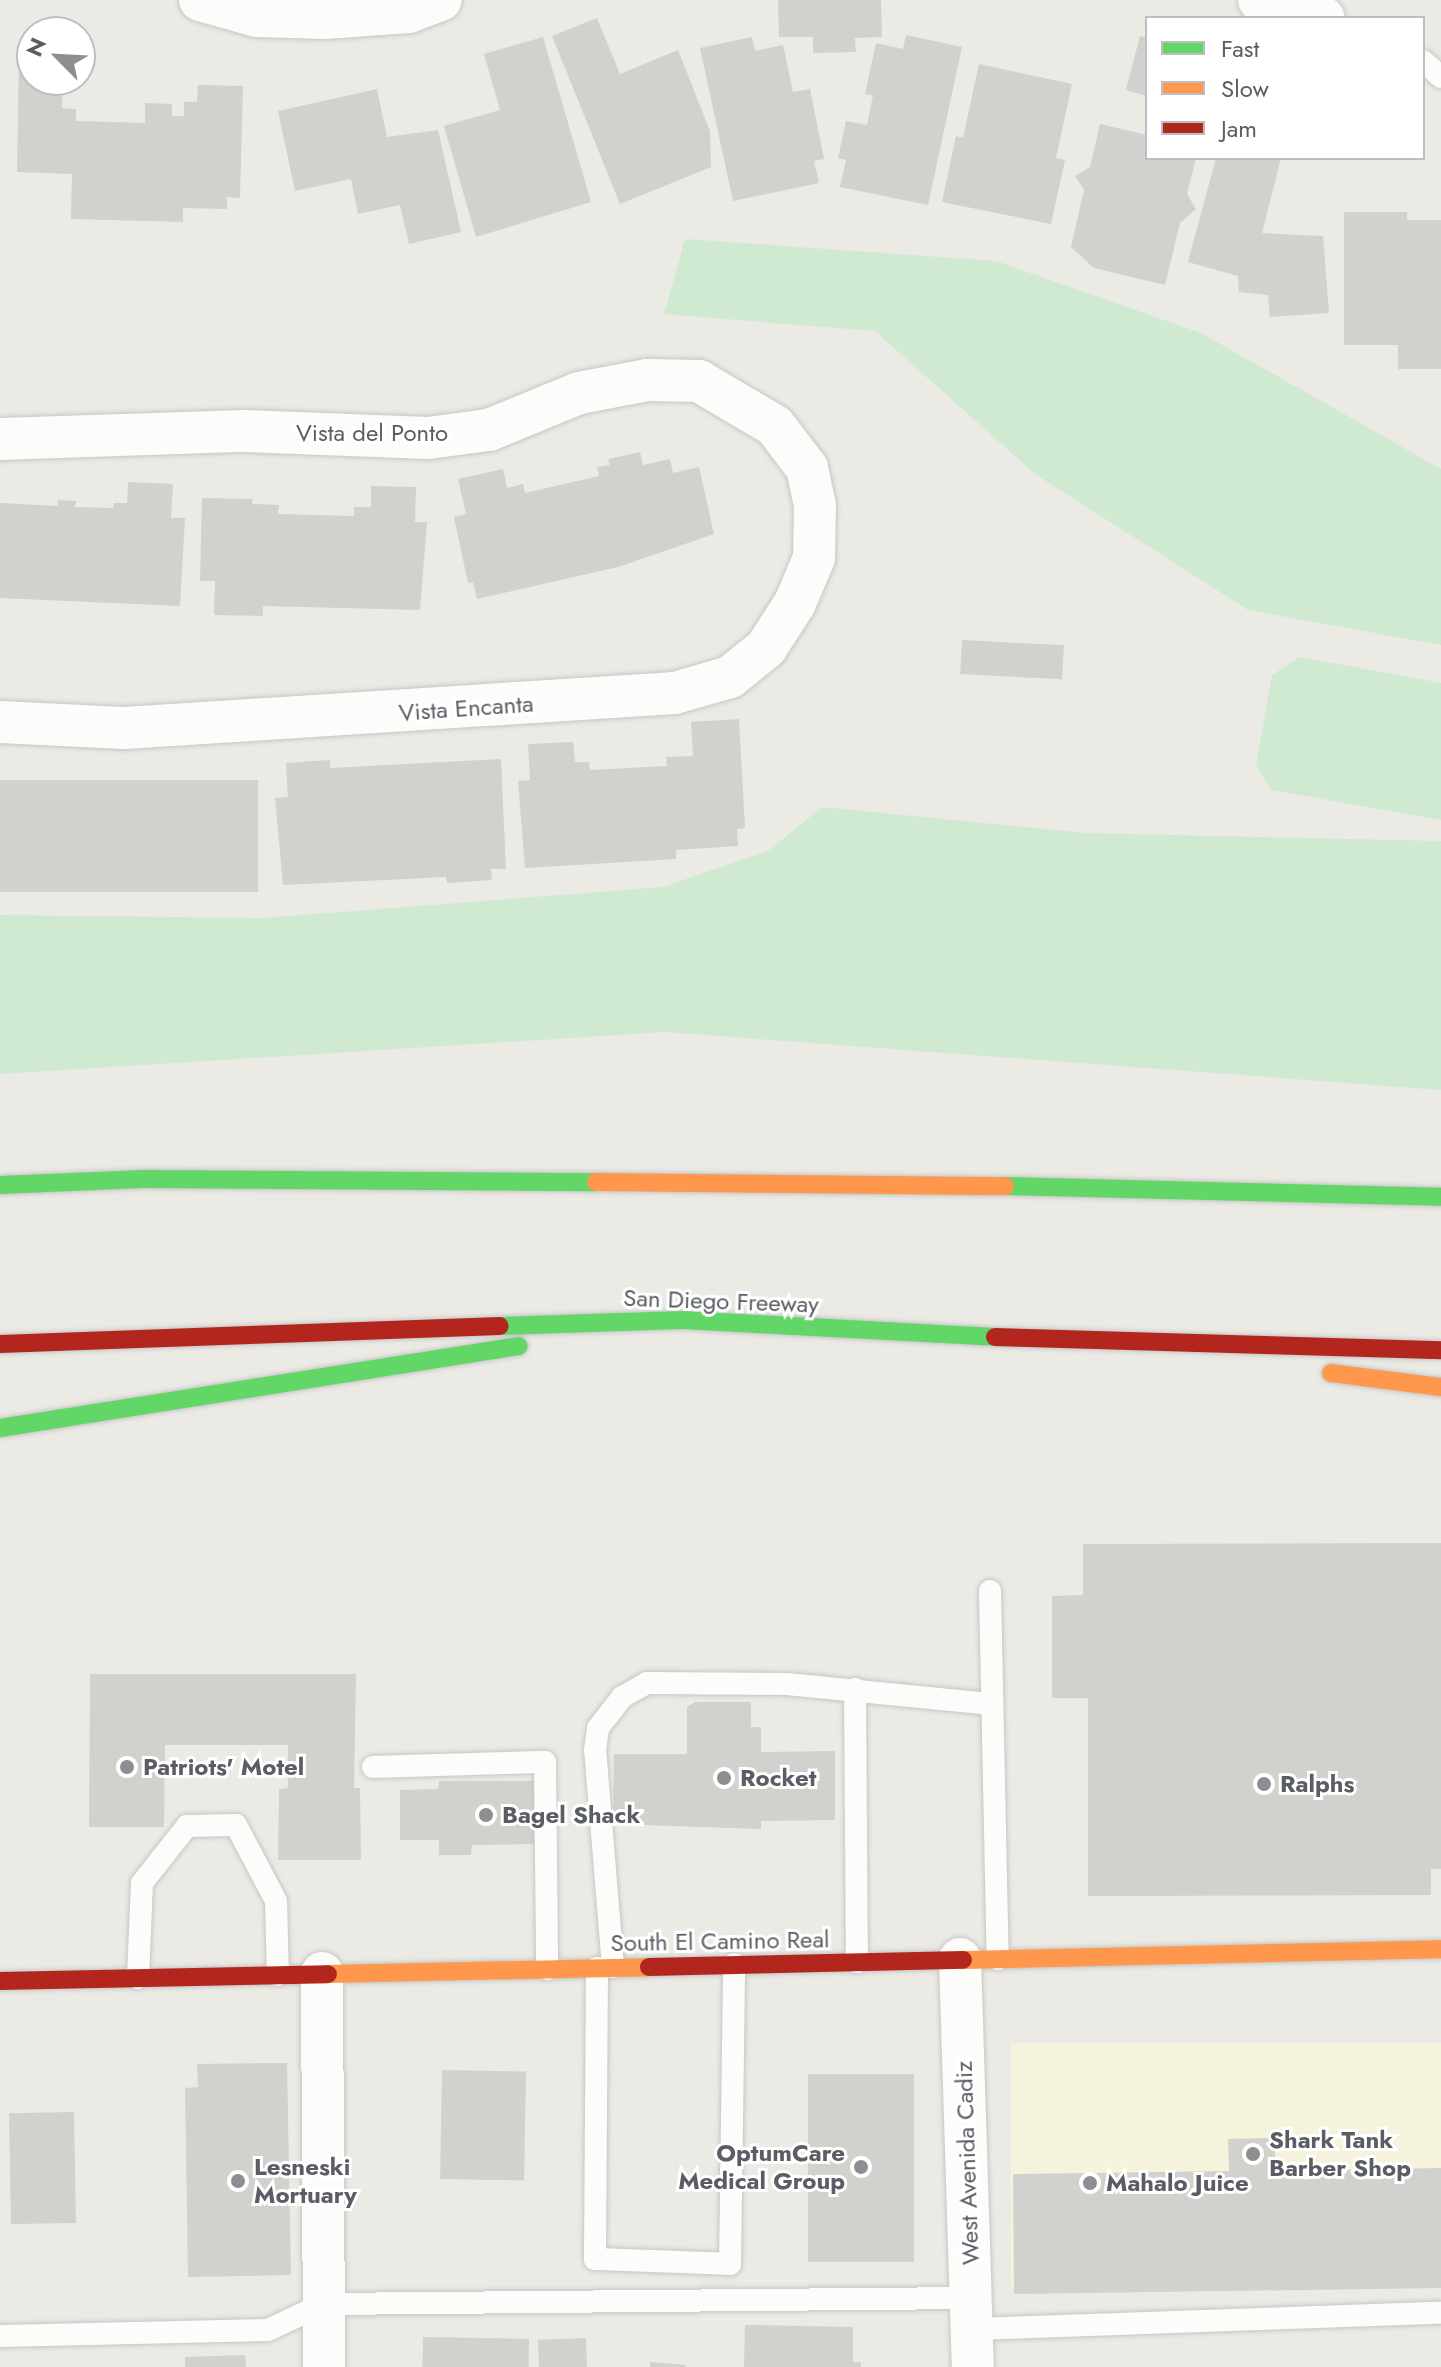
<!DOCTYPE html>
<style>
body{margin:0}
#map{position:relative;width:1441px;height:2367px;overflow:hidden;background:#ebeae4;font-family:Jost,sans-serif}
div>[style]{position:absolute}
.commercial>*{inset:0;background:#f6f3dc;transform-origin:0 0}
.green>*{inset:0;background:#d0e9d1}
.building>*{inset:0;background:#d1d1cd;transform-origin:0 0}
.roads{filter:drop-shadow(0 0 2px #c7c6c6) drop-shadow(0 0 2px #c7c6c6)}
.lane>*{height:22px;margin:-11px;padding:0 11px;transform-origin:11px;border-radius:11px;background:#fcfcfb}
.street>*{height:42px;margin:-21px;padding:0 21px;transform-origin:21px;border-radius:21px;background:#fcfcfb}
.fast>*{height:18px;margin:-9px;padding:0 9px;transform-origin:9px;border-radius:9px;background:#63d668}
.slow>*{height:18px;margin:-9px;padding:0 9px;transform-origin:9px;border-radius:9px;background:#ff974d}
.jam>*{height:18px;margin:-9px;padding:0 9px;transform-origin:9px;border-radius:9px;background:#b3261e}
.dots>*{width:22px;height:22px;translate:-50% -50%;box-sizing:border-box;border:4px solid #fff;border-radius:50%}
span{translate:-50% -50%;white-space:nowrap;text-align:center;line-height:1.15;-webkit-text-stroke:6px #fff;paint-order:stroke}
.street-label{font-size:24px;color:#5a5d64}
.poi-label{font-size:24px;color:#5a5d64;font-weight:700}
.left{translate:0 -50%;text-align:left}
.right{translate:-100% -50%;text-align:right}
.legend{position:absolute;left:1145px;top:16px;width:280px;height:144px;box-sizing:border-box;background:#fff;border:2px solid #bdbec1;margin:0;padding:10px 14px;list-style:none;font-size:24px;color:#5a5d64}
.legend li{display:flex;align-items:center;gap:16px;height:40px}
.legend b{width:40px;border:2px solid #bdbec1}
.north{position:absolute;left:16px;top:16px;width:80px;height:80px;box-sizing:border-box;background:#fff;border:2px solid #bdbec1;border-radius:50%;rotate:294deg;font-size:22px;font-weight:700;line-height:32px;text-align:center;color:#5a5d64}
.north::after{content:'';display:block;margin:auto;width:28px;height:36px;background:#8d8e91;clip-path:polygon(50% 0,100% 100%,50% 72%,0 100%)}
</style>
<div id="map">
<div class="commercial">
<div style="left:1441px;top:2043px;width:245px;height:430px;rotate:90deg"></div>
</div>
<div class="green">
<div style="clip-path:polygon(685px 239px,996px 261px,1201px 333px,1441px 469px,1441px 645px,1248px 610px,1035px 474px,875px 331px,664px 314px)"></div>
<div style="clip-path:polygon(1300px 657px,1441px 683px,1441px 820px,1271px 790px,1256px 765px,1272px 675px)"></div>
<div style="clip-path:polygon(822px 807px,1085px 833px,1441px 841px,1441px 1090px,665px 1032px,0 1074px,0 915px,264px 918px,663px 887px,768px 851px)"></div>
</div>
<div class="building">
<div style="clip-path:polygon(778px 0,881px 0,882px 37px,855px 38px,856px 52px,813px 53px,813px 37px,779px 37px)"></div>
<div style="clip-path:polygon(597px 18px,620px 74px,678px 50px,710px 131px,711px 167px,620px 204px,552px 36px)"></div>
<div style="clip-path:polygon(906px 35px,962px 47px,928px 205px,840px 187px,846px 160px,838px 158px,846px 121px,867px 125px,873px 95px,865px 94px,876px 43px,903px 49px)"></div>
<div style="clip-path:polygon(1140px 36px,1147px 38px,1147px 96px,1126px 90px)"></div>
<div style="clip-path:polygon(543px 37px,591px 202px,476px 237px,444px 126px,500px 110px,484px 54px)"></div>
<div style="clip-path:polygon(752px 37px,755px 51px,783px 45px,793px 92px,810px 89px,824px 159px,814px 161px,819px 183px,733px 201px,700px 48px)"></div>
<div style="clip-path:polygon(19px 55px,32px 55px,32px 80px,63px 80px,62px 108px,76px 109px,76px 121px,145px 123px,145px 103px,172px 104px,172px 116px,184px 116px,184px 102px,197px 102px,198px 85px,243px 86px,240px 198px,227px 197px,227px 209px,183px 208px,183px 222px,71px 219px,72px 174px,17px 172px)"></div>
<div style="clip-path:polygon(979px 64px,1072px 84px,1056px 158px,1065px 160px,1051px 224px,942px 202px,956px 136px,963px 138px)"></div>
<div style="clip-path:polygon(377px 89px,387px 137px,438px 130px,461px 232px,409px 244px,400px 205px,358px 214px,351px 179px,295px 191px,278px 111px)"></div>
<div style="clip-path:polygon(1100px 124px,1147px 135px,1147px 158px,1196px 158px,1187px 194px,1196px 209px,1180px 223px,1165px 285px,1094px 268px,1071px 247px,1084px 190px,1075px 176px,1090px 167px)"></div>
<div style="clip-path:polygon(1216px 158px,1281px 158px,1262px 233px,1323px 236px,1329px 313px,1270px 317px,1268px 295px,1239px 292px,1238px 276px,1188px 262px)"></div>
<div style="clip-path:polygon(1344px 212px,1407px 212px,1407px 220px,1441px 220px,1441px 369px,1398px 369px,1398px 345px,1344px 345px)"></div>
<div style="clip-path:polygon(640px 452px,643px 465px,670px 459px,673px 473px,699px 467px,714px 534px,618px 567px,477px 599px,473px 582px,468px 583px,454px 517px,466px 514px,458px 479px,503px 469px,507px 488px,523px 484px,525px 493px,599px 476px,597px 467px,610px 465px,608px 459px)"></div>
<div style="clip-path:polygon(128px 482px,173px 484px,171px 518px,185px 518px,180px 606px,0 598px,0 503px,58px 506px,58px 500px,76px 501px,75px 507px,113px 508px,114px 503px,127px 503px)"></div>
<div style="clip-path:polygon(371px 486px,416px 487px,415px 522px,427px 522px,420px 610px,263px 606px,263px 616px,214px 615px,215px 581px,200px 581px,202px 498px,253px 499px,252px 504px,279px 505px,278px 514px,354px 516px,354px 507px,371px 507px)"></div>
<div style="left:962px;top:640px;width:102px;height:34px;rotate:3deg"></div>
<div style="clip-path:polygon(739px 719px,745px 828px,737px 829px,738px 846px,676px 850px,676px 859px,525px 868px,518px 781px,530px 780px,528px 744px,573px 742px,575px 762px,589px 762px,590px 770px,667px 766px,666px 757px,693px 756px,691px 722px)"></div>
<div style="clip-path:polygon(501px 759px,506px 869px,491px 869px,492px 880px,447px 883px,446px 877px,283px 885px,275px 798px,288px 797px,286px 763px,330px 760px,330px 768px)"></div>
<div style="left:258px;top:780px;width:112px;height:258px;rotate:90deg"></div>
<div style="clip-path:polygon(1441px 1543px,1441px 1869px,1431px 1869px,1431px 1895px,1088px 1896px,1088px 1698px,1052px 1698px,1052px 1596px,1083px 1595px,1083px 1544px)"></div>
<div style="clip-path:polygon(90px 1674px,356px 1674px,354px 1788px,360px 1788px,361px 1860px,278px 1860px,279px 1789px,288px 1788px,288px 1745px,165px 1745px,164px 1827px,89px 1827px)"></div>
<div style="clip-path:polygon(695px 1702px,751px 1702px,751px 1727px,761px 1727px,761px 1752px,835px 1751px,835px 1820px,761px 1821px,761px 1829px,613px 1824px,614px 1754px,687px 1754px,687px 1707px)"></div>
<div style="clip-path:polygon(439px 1781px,534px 1781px,534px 1844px,472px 1845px,471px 1855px,439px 1855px,439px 1840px,400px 1840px,400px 1790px,438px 1789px)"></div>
<div style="clip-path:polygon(287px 2063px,291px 2275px,188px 2277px,185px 2088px,198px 2087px,197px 2064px)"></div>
<div style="left:442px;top:2070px;width:84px;height:109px;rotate:1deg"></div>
<div style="left:808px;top:2074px;width:106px;height:188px"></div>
<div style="left:74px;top:2112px;width:111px;height:65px;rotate:89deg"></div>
<div style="clip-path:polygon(1274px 2138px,1276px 2171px,1441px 2168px,1441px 2288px,1014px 2294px,1013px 2174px,1229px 2171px,1228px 2139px)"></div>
<div style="clip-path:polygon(745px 2325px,853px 2327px,853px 2362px,861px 2362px,861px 2367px,744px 2367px)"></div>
<div style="left:423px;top:2337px;width:106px;height:30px;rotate:1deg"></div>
<div style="left:586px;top:2338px;width:29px;height:48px;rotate:88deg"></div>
<div style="clip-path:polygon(245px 2355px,246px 2367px,185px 2367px,185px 2357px)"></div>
<div style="clip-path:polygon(650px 2362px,685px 2365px,685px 2367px,650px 2367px)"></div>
</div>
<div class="roads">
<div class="lane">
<div style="left:1423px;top:61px;width:24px;rotate:42deg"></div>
<div style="left:990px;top:1591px;width:368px;rotate:88.8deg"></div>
<div style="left:855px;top:1689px;width:273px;rotate:89.6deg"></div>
<div style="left:373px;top:1767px;width:172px;rotate:-1.7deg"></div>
<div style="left:545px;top:1762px;width:207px;rotate:89.4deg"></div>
<div style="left:613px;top:1967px;width:218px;rotate:-94.7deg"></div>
<div style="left:595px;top:1750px;width:22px;rotate:-82deg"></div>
<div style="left:598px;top:1728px;width:39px;rotate:-52deg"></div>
<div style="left:622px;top:1697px;width:29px;rotate:-29deg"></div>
<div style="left:647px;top:1683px;width:140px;rotate:0.4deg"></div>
<div style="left:787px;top:1684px;width:206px;rotate:5.6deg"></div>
<div style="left:597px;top:1968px;width:291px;rotate:90.4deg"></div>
<div style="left:595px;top:2259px;width:135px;rotate:2.1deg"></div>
<div style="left:730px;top:2264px;width:300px;rotate:-89.2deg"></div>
<div style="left:138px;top:1978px;width:95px;rotate:-87.6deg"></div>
<div style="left:142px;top:1883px;width:73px;rotate:-51.7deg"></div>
<div style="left:187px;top:1826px;width:49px;rotate:-1.2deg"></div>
<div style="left:236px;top:1825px;width:86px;rotate:62.2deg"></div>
<div style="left:276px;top:1901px;width:74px;rotate:88.5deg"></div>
<div style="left:972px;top:2329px;width:469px;rotate:-2deg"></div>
<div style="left:0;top:2336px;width:268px;rotate:-1.3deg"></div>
<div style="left:268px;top:2330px;width:61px;rotate:-25.3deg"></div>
<div style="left:323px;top:2304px;width:648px;rotate:-0.53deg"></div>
</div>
<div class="street">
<div style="left:200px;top:0;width:59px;rotate:15.7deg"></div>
<div style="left:257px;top:16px;width:68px;rotate:1.7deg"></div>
<div style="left:325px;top:18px;width:84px;rotate:-4.1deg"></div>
<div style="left:409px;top:12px;width:34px;rotate:-21deg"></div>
<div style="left:1259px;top:0;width:67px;rotate:15.5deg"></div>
<div style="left:0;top:439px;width:245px;rotate:-1.9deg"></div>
<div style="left:245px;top:431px;width:183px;rotate:2.2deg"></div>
<div style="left:428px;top:438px;width:62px;rotate:-7.5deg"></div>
<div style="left:489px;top:430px;width:97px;rotate:-22.3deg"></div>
<div style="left:579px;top:393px;width:69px;rotate:-10.8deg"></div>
<div style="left:647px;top:380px;width:52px;rotate:1.1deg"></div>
<div style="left:699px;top:381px;width:88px;rotate:30.6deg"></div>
<div style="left:775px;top:426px;width:53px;rotate:52.7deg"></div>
<div style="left:807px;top:468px;width:39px;rotate:78deg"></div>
<div style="left:815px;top:506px;width:52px;rotate:91.1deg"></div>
<div style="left:814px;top:558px;width:49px;rotate:112.9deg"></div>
<div style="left:795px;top:603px;width:54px;rotate:122.8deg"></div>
<div style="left:766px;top:648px;width:46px;rotate:141.1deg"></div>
<div style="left:730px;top:677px;width:57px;rotate:163.8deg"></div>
<div style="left:675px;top:693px;width:552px;rotate:176.37deg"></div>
<div style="left:124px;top:728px;width:124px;rotate:-177.2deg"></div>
<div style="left:960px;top:1959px;width:408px;rotate:88.2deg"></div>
<div style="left:322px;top:1973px;width:394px;rotate:89.7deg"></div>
</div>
<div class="fast">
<div style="left:0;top:1185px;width:143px;rotate:-2.4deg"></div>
<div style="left:143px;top:1179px;width:453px;rotate:0.4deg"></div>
<div style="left:1005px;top:1186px;width:436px;rotate:1.4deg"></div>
<div style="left:500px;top:1326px;width:183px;rotate:-1.9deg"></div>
<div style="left:683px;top:1320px;width:312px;rotate:3.1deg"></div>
<div style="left:0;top:1428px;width:525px;rotate:-8.98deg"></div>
</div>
<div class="slow">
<div style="left:596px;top:1182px;width:409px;rotate:0.6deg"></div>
<div style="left:1331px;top:1373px;width:111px;rotate:7.3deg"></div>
<div style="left:963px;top:1960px;width:478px;rotate:-1.3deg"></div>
<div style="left:328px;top:1974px;width:321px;rotate:-1.2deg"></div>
</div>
<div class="jam">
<div style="left:995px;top:1337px;width:446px;rotate:1.7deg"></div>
<div style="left:0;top:1344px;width:500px;rotate:-2.06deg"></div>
<div style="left:649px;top:1967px;width:314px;rotate:-1.3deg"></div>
<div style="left:0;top:1981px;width:328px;rotate:-1.2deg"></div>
</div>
</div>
<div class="dots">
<div style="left:127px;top:1767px;background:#8d8e91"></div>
<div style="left:724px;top:1778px;background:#8d8e91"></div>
<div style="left:1264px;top:1784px;background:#8d8e91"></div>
<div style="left:486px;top:1815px;background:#8d8e91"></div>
<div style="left:1253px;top:2154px;background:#8d8e91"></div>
<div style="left:861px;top:2167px;background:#8d8e91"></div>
<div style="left:238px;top:2181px;background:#8d8e91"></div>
<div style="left:1090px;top:2183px;background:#8d8e91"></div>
</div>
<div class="street-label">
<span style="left:372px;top:433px">Vista del Ponto</span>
<span style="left:466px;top:708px;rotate:-4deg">Vista Encanta</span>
<span style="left:721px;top:1301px;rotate:2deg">San Diego Freeway</span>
<span style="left:720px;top:1941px;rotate:-1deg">South El Camino Real</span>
<span style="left:967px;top:2163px;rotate:-92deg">West Avenida Cadiz</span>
</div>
<div class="poi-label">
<span class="left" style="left:143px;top:1767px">Patriots' Motel</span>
<span class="left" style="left:740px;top:1778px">Rocket</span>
<span class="left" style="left:1280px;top:1784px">Ralphs</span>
<span class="left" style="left:502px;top:1815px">Bagel Shack</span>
<span class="left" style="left:1269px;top:2154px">Shark Tank<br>Barber Shop</span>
<span class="right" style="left:845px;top:2167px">OptumCare<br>Medical Group</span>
<span class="left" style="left:254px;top:2181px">Lesneski<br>Mortuary</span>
<span class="left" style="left:1106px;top:2183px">Mahalo Juice</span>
</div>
<ul class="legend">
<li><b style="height:10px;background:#63d668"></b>Fast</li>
<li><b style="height:10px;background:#ff974d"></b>Slow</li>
<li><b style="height:10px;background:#b3261e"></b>Jam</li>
</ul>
<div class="north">N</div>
</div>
